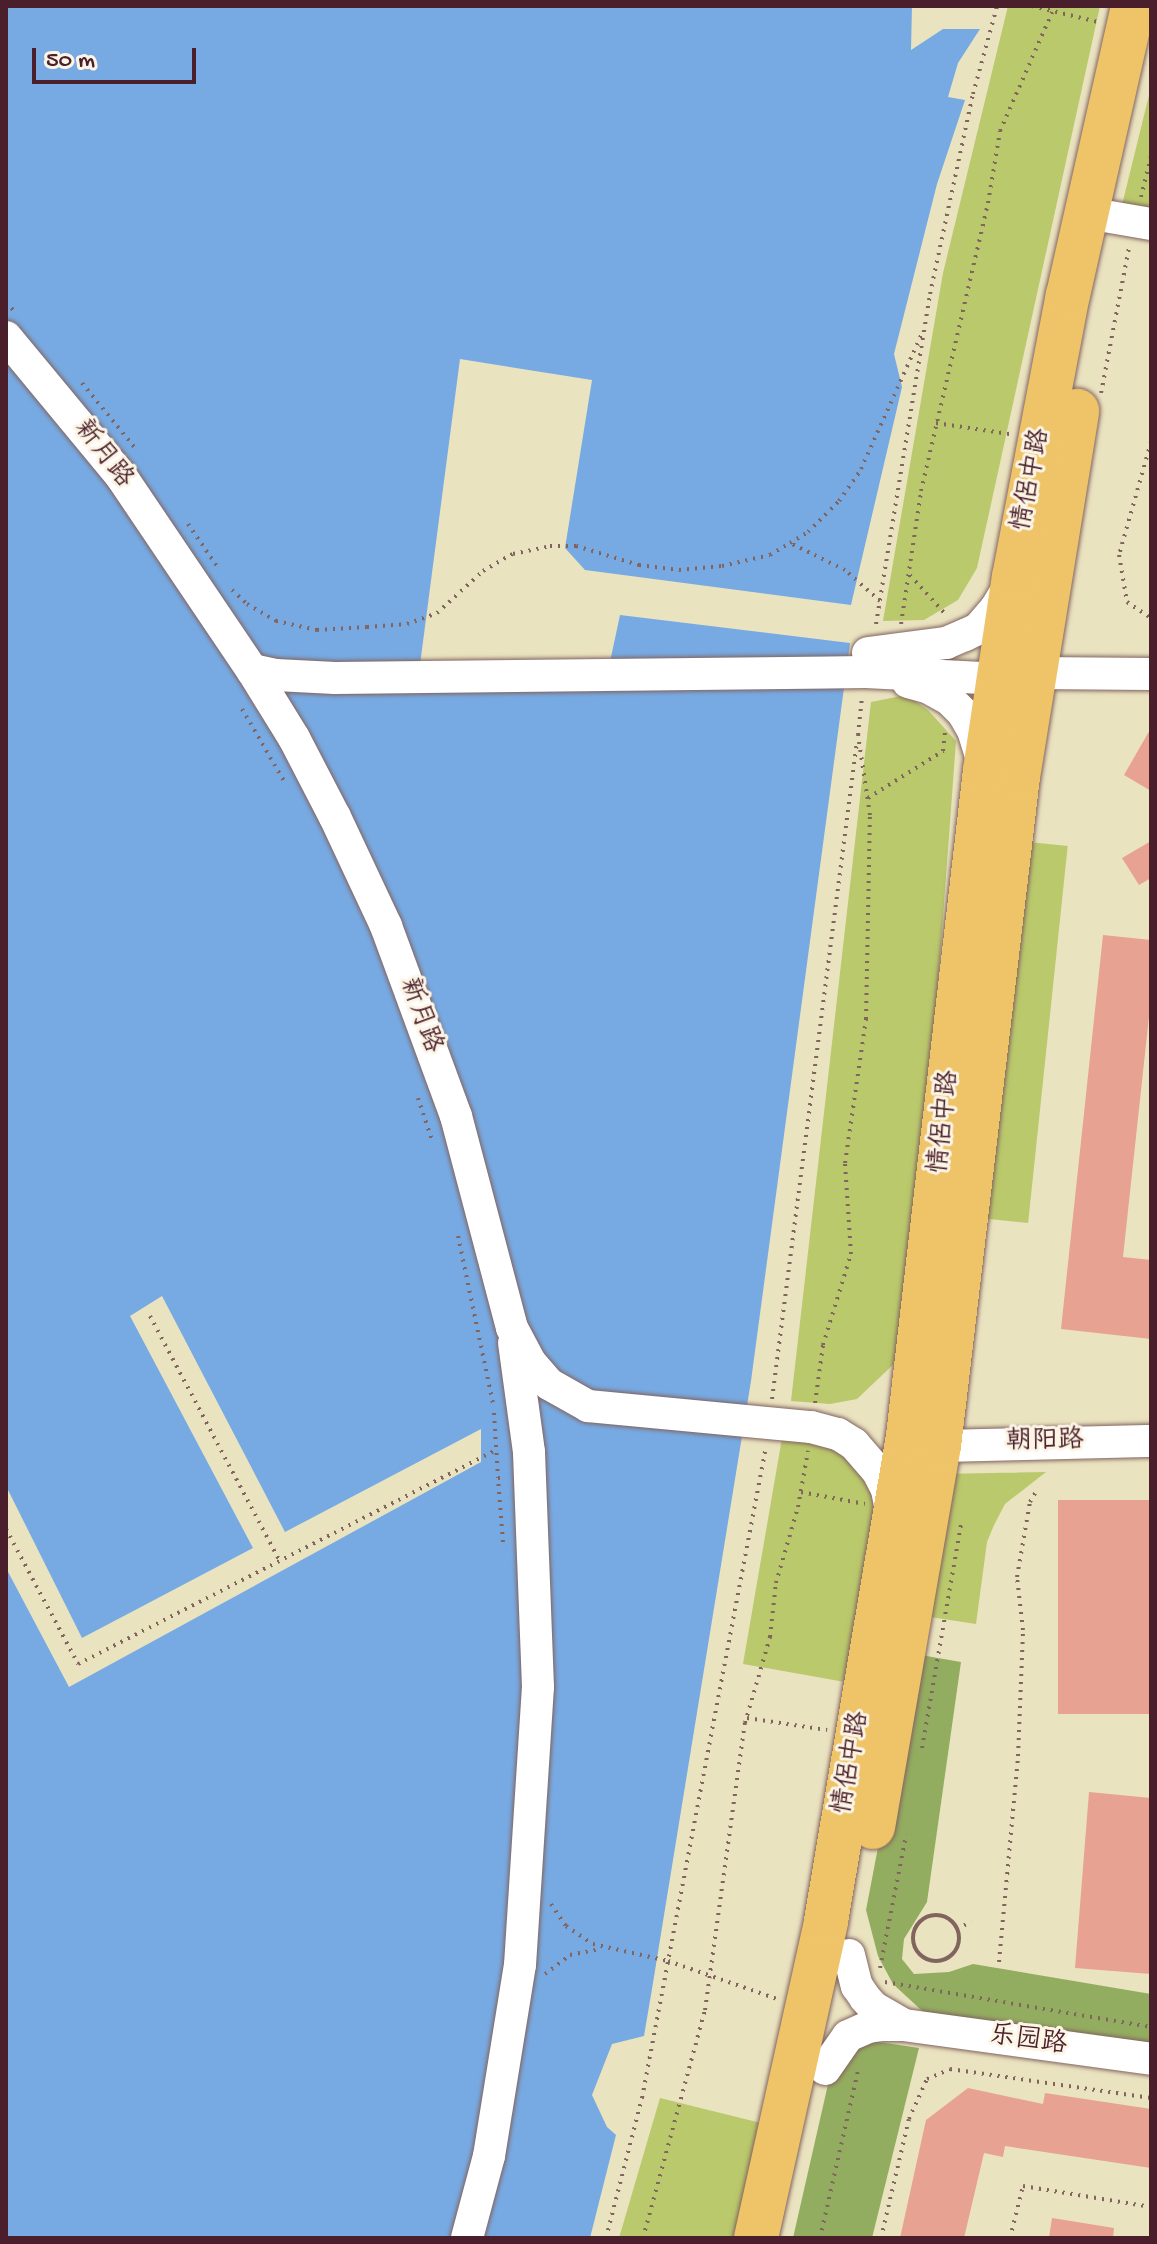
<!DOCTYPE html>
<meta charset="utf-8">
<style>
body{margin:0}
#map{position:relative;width:1157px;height:2244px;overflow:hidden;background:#eae3c0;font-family:"Gochi Hand","LXGW WenKai TC",sans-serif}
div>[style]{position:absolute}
.green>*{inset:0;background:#bac96c;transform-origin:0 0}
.forest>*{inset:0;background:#93ad60}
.water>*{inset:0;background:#77aae3}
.pier>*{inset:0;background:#eae3c0}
.building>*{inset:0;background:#e7a291;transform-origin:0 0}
.path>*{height:4px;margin-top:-2px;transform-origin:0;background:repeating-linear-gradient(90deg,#82645f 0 2px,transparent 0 8px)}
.path>.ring{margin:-2px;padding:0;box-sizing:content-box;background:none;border:4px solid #82645f;border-radius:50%}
.roads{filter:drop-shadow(0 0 2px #82645f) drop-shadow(0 0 2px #82645f)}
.minor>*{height:32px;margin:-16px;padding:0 16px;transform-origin:16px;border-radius:16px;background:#fff}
.highway>*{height:44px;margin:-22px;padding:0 22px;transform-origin:22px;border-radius:22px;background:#efc469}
span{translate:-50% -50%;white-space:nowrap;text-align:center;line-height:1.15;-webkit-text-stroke:6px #fcf5e5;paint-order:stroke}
.street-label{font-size:26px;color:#4a1f2b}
.frame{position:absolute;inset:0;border:8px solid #4a1f2b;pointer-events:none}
.scale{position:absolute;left:32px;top:48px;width:164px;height:36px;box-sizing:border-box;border:4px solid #4a1f2b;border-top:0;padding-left:10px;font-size:24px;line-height:28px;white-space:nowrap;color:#4a1f2b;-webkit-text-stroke:6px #fcf5e5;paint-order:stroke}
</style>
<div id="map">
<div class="green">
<div style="clip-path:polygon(1008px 6px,1100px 6px,977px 568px,958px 600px,924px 620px,883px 621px,943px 273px)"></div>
<div style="clip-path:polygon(1151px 87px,1151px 210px,1122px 205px)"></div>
<div style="clip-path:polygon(906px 695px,928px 710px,956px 741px,924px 1174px,897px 1361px,857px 1399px,830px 1404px,791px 1401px,871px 702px)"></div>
<div style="left:1019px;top:841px;width:49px;height:379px;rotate:6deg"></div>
<div style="clip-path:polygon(782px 1438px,844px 1444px,878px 1507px,845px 1682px,743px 1664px)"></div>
<div style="clip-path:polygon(1046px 1472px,1005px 1504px,994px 1525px,987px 1542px,976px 1624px,917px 1615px,939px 1474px)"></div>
<div style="clip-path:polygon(660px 2098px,769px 2125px,739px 2238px,619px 2238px)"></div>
</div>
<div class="forest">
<div style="clip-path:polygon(915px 1654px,961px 1662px,927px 1902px,904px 1939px,902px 1959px,914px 1974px,949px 1972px,973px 1964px,1151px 1994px,1151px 2053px,933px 2021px,893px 1984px,878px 1956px,866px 1910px)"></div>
<div style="clip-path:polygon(839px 2036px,919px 2048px,872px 2238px,793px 2238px)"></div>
</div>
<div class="water">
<div style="clip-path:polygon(6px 6px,912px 6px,911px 50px,943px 29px,980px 29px,958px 63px,948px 97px,965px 100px,937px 184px,894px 354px,902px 387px,851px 605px,585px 570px,565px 548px,592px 380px,460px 359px,418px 680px,604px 690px,620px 615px,850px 643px,751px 1381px,652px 1989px,644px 2036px,612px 2044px,592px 2095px,607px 2127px,616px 2135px,590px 2238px,6px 2238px)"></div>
</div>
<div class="pier">
<div style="clip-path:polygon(162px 1296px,285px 1532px,481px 1429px,481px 1462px,69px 1687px,6px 1568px,6px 1486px,82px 1638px,253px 1548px,130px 1316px)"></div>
</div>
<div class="building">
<div style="clip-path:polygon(1151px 728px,1151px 791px,1124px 775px)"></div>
<div style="clip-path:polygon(1151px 841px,1151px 878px,1139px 885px,1122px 858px)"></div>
<div style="clip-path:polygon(1103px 935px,1151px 940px,1151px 998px,1123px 1257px,1151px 1260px,1151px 1339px,1061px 1329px)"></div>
<div style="left:1151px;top:1500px;width:214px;height:93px;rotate:90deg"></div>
<div style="clip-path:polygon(1089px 1792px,1151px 1798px,1151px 1974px,1075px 1968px)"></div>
<div style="clip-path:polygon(968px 2088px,1043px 2104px,1045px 2093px,1151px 2109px,1151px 2168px,1005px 2146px,1003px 2157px,984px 2153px,964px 2238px,900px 2238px,926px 2120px)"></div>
<div style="clip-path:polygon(1052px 2218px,1114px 2228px,1113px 2238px,1049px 2238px)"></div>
</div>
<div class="path">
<div style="left:1032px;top:6px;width:68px;rotate:13.6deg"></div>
<div style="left:1141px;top:197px;width:42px;rotate:-76.3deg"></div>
<div style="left:6px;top:302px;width:15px;rotate:48deg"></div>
<div style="left:82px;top:383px;width:84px;rotate:50.8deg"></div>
<div style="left:1101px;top:393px;width:148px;rotate:-79.1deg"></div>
<div style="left:936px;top:423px;width:74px;rotate:8.6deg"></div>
<div style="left:1151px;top:442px;width:117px;rotate:105.8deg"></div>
<div style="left:1119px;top:555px;width:48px;rotate:80.3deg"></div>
<div style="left:1127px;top:602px;width:29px;rotate:34deg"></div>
<div style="left:188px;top:524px;width:55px;rotate:55.4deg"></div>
<div style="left:910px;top:575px;width:55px;rotate:47.9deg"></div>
<div style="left:232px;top:590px;width:21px;rotate:43deg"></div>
<div style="left:247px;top:604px;width:34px;rotate:30deg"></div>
<div style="left:276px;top:621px;width:42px;rotate:12.4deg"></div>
<div style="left:317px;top:630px;width:50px;rotate:-3.4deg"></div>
<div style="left:367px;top:627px;width:40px;rotate:-4.3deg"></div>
<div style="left:407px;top:624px;width:32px;rotate:-20deg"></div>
<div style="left:437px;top:613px;width:62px;rotate:-42.4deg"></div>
<div style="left:483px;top:571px;width:34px;rotate:-30deg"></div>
<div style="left:513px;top:554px;width:38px;rotate:-12deg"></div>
<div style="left:550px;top:546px;width:26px"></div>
<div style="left:576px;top:546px;width:66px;rotate:16.8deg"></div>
<div style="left:639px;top:565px;width:40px;rotate:7.1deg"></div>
<div style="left:679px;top:570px;width:43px;rotate:-5.3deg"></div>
<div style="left:722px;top:566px;width:49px;rotate:-12.9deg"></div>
<div style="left:770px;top:555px;width:23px;rotate:-31deg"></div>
<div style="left:880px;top:601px;width:47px;rotate:-138.5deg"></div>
<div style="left:845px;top:570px;width:61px;rotate:-153.9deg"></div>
<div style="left:790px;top:543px;width:21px;rotate:-31deg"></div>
<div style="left:808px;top:532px;width:44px;rotate:-45deg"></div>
<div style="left:839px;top:501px;width:39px;rotate:-55deg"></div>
<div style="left:861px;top:469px;width:151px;rotate:-65.8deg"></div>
<div style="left:876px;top:624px;width:334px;rotate:-80.7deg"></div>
<div style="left:930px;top:294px;width:205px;rotate:-77.9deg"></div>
<div style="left:973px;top:94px;width:91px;rotate:-74.7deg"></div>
<div style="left:901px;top:624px;width:134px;rotate:-81.4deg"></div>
<div style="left:921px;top:491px;width:296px;rotate:-76.9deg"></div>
<div style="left:988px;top:203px;width:73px;rotate:-80.5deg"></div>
<div style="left:1000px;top:131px;width:137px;rotate:-66.3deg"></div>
<div style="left:242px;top:709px;width:83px;rotate:59.7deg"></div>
<div style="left:868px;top:798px;width:89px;rotate:-32.1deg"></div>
<div style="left:943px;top:751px;width:19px;rotate:-84deg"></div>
<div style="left:418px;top:1098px;width:47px;rotate:71.6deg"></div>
<div style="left:1151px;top:1232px;width:11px;rotate:90deg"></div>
<div style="left:458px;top:1236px;width:172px;rotate:78.2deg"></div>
<div style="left:150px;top:1316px;width:276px;rotate:62.1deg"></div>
<div style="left:772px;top:1399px;width:663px;rotate:-82.64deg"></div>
<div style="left:815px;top:1403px;width:59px;rotate:-82.1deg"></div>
<div style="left:823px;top:1345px;width:95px;rotate:-72.9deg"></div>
<div style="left:851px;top:1254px;width:91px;rotate:-93.8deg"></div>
<div style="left:845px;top:1163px;width:146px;rotate:-81.7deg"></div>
<div style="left:866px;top:1019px;width:204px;rotate:-88.9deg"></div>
<div style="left:870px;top:815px;width:81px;rotate:-98.5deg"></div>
<div style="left:858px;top:735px;width:39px;rotate:-84deg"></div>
<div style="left:494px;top:1413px;width:65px;rotate:86.5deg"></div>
<div style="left:801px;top:1492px;width:65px;rotate:10.6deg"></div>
<div style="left:6px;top:1529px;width:153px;rotate:61.9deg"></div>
<div style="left:78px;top:1664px;width:470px;rotate:-27.1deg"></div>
<div style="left:503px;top:1542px;width:64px;rotate:-94.5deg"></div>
<div style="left:498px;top:1478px;width:7px"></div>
<div style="left:747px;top:1718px;width:81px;rotate:8.5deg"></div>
<div style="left:922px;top:1748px;width:227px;rotate:-80.1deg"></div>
<div style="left:551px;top:1904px;width:27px;rotate:56deg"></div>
<div style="left:566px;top:1926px;width:32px;rotate:34deg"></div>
<div style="left:593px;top:1944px;width:77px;rotate:12.8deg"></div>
<div style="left:668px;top:1961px;width:115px;rotate:19.2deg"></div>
<div class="ring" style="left:913px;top:1915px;width:42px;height:42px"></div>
<div style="left:957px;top:1929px;width:16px;rotate:-27deg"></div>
<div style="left:999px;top:1962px;width:207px;rotate:-84.7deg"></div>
<div style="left:1018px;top:1756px;width:126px;rotate:-87.7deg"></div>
<div style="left:1023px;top:1630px;width:53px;rotate:-96.5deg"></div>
<div style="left:1017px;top:1577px;width:76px;rotate:-80.2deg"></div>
<div style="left:1030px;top:1502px;width:16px;rotate:-60deg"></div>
<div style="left:880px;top:1968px;width:136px;rotate:-78.9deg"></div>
<div style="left:545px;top:1974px;width:31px;rotate:-37deg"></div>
<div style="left:570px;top:1955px;width:32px;rotate:-11deg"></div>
<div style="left:885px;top:1982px;width:270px;rotate:9.6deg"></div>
<div style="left:606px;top:2238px;width:145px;rotate:-75.6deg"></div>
<div style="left:642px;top:2098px;width:663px;rotate:-79.22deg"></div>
<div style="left:643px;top:2238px;width:236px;rotate:-74.8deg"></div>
<div style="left:705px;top:2010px;width:290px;rotate:-82.1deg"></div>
<div style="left:745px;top:1723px;width:90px;rotate:-73.8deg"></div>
<div style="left:770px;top:1637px;width:54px;rotate:-83.7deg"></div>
<div style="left:776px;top:1583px;width:79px;rotate:-73.9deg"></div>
<div style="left:798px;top:1507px;width:57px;rotate:-79.9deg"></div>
<div style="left:820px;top:2238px;width:171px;rotate:-77.2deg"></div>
<div style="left:881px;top:2238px;width:122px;rotate:-76.8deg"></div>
<div style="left:909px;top:2119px;width:44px;rotate:-65.8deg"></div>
<div style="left:927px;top:2079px;width:25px;rotate:-23deg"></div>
<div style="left:950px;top:2069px;width:203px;rotate:8.2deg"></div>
<div style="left:1010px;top:2238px;width:54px;rotate:-76deg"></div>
<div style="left:1023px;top:2186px;width:130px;rotate:9.3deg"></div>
</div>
<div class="roads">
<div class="minor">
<div style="left:1087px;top:213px;width:65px;rotate:9.8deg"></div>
<div style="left:6px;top:337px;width:180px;rotate:50.4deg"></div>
<div style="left:121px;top:476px;width:234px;rotate:56deg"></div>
<div style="left:252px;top:670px;width:80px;rotate:58.3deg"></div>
<div style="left:294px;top:738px;width:89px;rotate:62.6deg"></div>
<div style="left:335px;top:817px;width:120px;rotate:64.9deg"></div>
<div style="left:386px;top:926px;width:202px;rotate:69.8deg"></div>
<div style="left:456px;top:1116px;width:219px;rotate:75.2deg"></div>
<div style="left:512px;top:1328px;width:38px;rotate:62deg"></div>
<div style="left:530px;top:1362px;width:29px;rotate:49deg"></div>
<div style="left:549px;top:1384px;width:45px;rotate:29.4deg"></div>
<div style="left:588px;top:1406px;width:224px;rotate:5.4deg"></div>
<div style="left:811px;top:1427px;width:28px;rotate:15deg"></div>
<div style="left:838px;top:1434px;width:19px;rotate:32deg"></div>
<div style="left:854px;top:1444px;width:35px;rotate:49deg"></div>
<div style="left:877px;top:1470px;width:22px;rotate:63deg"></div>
<div style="left:887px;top:1490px;width:26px;rotate:79deg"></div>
<div style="left:868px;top:653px;width:79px;rotate:-7.3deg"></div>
<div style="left:946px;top:643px;width:21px;rotate:-23deg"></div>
<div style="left:965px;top:635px;width:14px;rotate:-25deg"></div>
<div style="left:978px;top:629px;width:28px;rotate:-49deg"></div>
<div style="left:996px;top:608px;width:26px;rotate:-59deg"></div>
<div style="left:252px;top:670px;width:25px;rotate:12deg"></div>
<div style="left:276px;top:675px;width:59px;rotate:2.9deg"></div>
<div style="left:335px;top:678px;width:531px;rotate:-0.65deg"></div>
<div style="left:866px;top:672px;width:135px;rotate:3deg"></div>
<div style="left:1001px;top:679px;width:36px;rotate:-9deg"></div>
<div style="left:1037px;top:673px;width:114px;rotate:0.5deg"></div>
<div style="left:908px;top:682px;width:20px;rotate:15deg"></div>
<div style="left:927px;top:687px;width:26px;rotate:29deg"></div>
<div style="left:950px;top:700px;width:18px;rotate:45deg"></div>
<div style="left:963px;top:713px;width:20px;rotate:60deg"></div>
<div style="left:973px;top:730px;width:38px;rotate:73deg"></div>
<div style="left:939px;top:1446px;width:212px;rotate:-1.4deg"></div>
<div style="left:849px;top:1955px;width:32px;rotate:76deg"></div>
<div style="left:857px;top:1986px;width:14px;rotate:56deg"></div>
<div style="left:865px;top:1998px;width:12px;rotate:48deg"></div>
<div style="left:873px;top:2007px;width:36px;rotate:30deg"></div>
<div style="left:825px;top:2069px;width:40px;rotate:-55.1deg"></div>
<div style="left:848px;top:2036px;width:22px;rotate:-24deg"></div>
<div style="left:868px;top:2027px;width:15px;rotate:-8deg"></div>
<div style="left:883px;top:2025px;width:21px"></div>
<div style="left:904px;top:2025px;width:249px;rotate:7.8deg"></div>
<div style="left:467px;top:2238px;width:85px;rotate:-75deg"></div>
<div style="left:489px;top:2156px;width:193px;rotate:-80.8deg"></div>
<div style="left:520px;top:1965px;width:279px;rotate:-86.3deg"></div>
<div style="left:538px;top:1687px;width:235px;rotate:-92.2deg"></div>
<div style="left:529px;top:1452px;width:110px;rotate:-97.8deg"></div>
</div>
<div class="highway">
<div style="left:873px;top:1827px;width:387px;rotate:-80.2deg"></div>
<div style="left:939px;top:1446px;width:674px;rotate:-83.27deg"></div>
<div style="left:1018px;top:777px;width:371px;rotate:-80.8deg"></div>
<div style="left:756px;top:2238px;width:325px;rotate:-77.5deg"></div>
<div style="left:826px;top:1921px;width:492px;rotate:-80.4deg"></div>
<div style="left:908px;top:1436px;width:670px;rotate:-83.4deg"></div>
<div style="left:985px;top:770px;width:195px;rotate:-81.5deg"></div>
<div style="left:1014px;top:577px;width:287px;rotate:-79.2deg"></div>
<div style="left:1068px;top:295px;width:296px;rotate:-77.3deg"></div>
</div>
</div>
<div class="street-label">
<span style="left:102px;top:455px;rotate:52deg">新月路</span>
<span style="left:1033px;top:480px;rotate:-79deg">情侶中路</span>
<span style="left:419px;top:1016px;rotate:70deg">新月路</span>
<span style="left:946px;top:1122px;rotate:-84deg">情侶中路</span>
<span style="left:1045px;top:1443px;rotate:-1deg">朝阳路</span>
<span style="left:853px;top:1763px;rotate:-80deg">情侶中路</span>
<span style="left:1028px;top:2042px;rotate:8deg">乐园路</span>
</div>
<div class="frame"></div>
<div class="scale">50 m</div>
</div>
